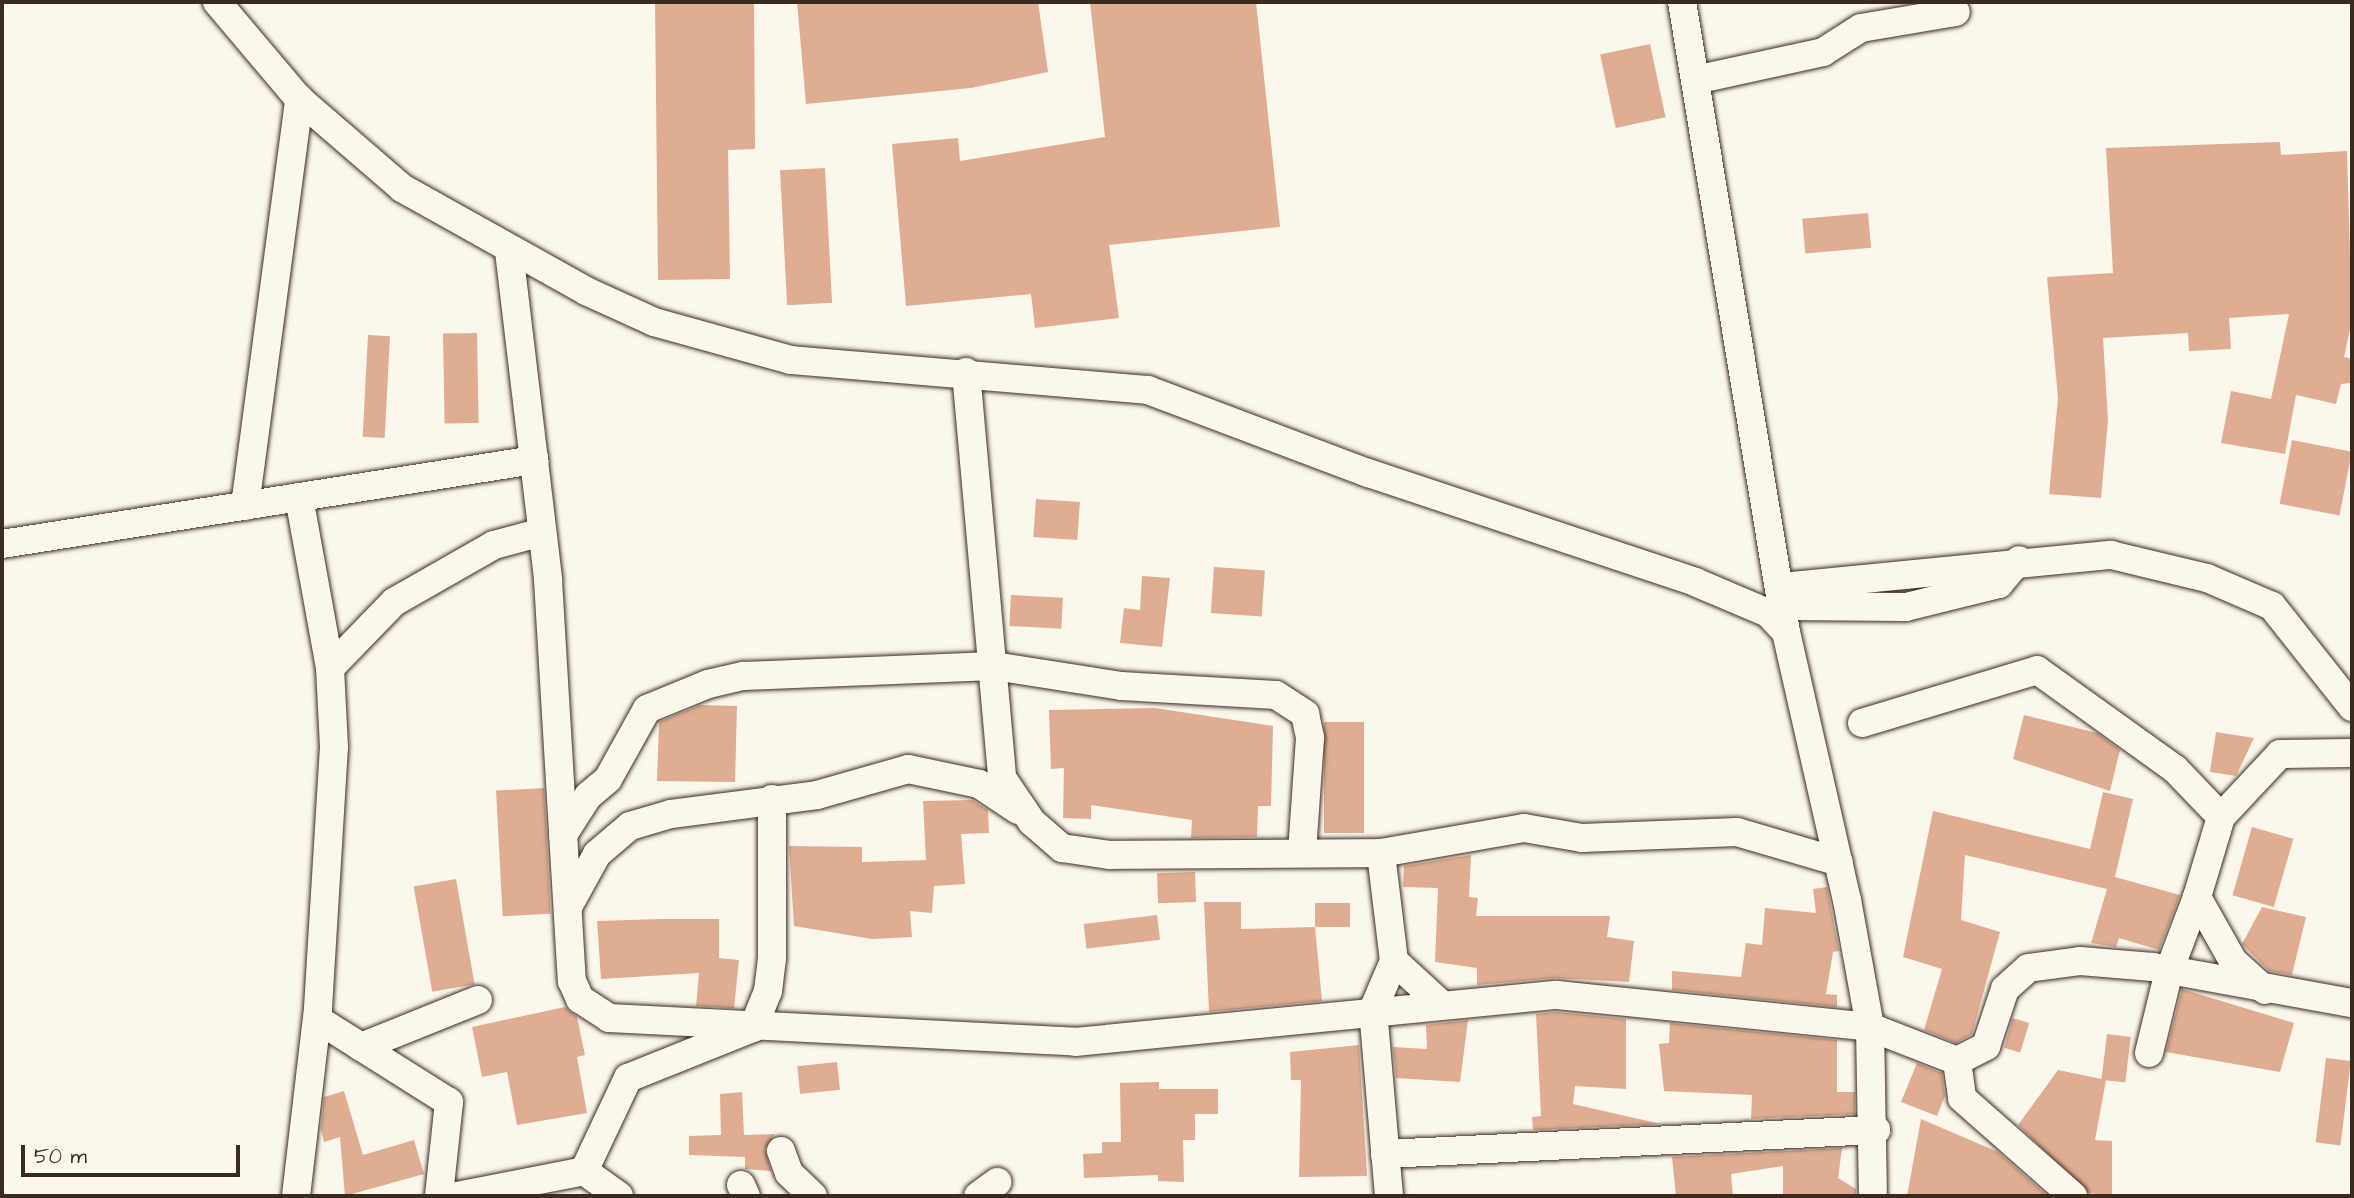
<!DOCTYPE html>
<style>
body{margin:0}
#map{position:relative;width:2354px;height:1198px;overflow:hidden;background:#fbf7ec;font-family:"Architects Daughter",sans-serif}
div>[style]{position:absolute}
.building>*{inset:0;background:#e0ad92;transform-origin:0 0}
.roads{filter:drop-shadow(0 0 2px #3b2a1e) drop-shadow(0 0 2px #3b2a1e)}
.minor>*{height:28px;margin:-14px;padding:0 14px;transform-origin:14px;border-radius:14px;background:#fbf7ec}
span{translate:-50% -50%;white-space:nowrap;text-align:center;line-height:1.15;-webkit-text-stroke:5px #fbf7ec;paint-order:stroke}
.frame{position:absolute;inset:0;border:4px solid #3b2a1e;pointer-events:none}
.scale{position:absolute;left:21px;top:1145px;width:219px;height:32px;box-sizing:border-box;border:4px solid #3b2a1e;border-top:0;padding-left:9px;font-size:21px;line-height:24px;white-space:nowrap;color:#3b2a1e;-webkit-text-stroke:5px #fbf7ec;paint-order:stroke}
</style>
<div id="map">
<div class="building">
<div style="clip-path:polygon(655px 2px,754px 2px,755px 149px,728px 150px,730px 279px,658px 280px)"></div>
<div style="clip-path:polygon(797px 2px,1038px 2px,1048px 72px,971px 88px,806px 104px)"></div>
<div style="clip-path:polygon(1090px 2px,1256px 2px,1280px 227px,1109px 245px,1119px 318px,1035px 328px,1031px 294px,906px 306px,892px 144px,958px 138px,960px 161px,1105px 137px)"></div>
<div style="left:1650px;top:44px;width:75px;height:51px;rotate:78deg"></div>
<div style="clip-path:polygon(2280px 142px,2281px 155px,2347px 151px,2352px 320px,2344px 357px,2352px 359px,2350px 383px,2341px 384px,2336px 404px,2296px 395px,2285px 454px,2221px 443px,2231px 391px,2271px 399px,2289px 314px,2229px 318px,2231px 349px,2189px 351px,2188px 333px,2103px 338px,2108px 420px,2101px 498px,2049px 494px,2058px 398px,2047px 277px,2113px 273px,2106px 148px)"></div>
<div style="left:825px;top:168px;width:135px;height:45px;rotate:87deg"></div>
<div style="left:1868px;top:213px;width:35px;height:66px;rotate:85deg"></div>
<div style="left:477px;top:333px;width:90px;height:34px;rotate:89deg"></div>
<div style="left:368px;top:335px;width:22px;height:102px;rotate:3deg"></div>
<div style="left:2292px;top:440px;width:61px;height:65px;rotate:11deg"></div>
<div style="left:1036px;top:499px;width:44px;height:38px;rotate:4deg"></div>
<div style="left:1214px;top:567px;width:51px;height:46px;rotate:4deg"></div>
<div style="clip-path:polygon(1142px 576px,1170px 578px,1162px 647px,1120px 643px,1124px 608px,1140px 610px)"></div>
<div style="left:1011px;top:595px;width:52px;height:31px;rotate:3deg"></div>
<div style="clip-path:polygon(700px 705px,737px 706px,735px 782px,657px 781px,659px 722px)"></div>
<div style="clip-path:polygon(1155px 708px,1273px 726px,1271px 806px,1258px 806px,1257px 837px,1191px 838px,1192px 820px,1091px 805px,1091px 819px,1063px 818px,1064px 768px,1051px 769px,1049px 710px)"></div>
<div style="clip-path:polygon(2024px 715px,2097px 733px,2120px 750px,2110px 791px,2013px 759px)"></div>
<div style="left:1324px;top:722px;width:40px;height:111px"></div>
<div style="clip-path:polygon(2216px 732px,2254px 738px,2236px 776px,2210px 772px)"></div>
<div style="left:544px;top:788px;width:126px;height:48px;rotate:87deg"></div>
<div style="clip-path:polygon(2103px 792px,2133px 799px,2115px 877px,2180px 895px,2159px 950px,2119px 938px,2116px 947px,2091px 943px,2107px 889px,1965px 855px,1961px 920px,2000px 932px,1972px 1034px,1956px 1043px,1924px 1030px,1942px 969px,1903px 957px,1933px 811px,2090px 849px)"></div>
<div style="clip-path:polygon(972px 800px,988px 810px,989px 833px,961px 834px,965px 884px,934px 886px,932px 913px,910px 911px,912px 937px,872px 939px,794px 926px,789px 846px,862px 847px,862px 862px,926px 860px,923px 801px)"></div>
<div style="left:2252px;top:827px;width:43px;height:71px;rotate:16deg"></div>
<div style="clip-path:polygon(1471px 855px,1469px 897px,1478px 898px,1476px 916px,1610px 916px,1607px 937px,1634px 941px,1629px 982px,1556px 978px,1477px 985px,1477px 968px,1435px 962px,1438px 888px,1403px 887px,1404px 866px)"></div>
<div style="left:1195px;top:872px;width:30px;height:38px;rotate:88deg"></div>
<div style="left:456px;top:879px;width:107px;height:43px;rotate:80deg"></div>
<div style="clip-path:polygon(1827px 887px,1839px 951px,1833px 952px,1826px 994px,1837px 995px,1837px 1007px,1672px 990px,1672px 971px,1741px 977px,1746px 943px,1762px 945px,1765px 908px,1816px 913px,1813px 889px)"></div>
<div style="clip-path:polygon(1204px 902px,1241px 902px,1241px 929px,1315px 927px,1322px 1001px,1209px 1012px)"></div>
<div style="left:1315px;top:903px;width:35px;height:24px"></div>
<div style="clip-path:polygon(2262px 907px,2306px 917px,2292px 975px,2269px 971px,2242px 944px)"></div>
<div style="left:1157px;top:915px;width:25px;height:74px;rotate:83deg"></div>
<div style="clip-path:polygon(661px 919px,719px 919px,719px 958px,739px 960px,734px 1008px,696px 1006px,699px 973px,601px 979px,597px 921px)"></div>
<div style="clip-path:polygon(2182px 989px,2294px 1023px,2280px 1072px,2166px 1052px)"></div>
<div style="clip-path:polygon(565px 1007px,577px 1017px,585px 1055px,577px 1057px,587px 1113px,517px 1125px,507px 1072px,482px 1077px,472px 1027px)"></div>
<div style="clip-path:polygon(1557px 1012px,1626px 1019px,1626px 1089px,1575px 1086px,1573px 1104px,1661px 1124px,1533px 1130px,1532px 1117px,1541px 1116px,1536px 1014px)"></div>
<div style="left:2013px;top:1018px;width:17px;height:31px;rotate:17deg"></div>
<div style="clip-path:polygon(1468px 1020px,1460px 1082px,1396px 1078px,1393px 1047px,1427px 1049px,1426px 1025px)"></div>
<div style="clip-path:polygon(1670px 1023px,1837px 1040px,1837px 1092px,1855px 1092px,1855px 1114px,1751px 1119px,1752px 1095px,1664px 1091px,1659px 1044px,1669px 1043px)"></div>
<div style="left:2107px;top:1034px;width:24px;height:46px;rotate:7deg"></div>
<div style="clip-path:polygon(1359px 1045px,1367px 1176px,1299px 1177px,1301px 1080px,1291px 1080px,1290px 1052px)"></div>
<div style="left:2326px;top:1058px;width:25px;height:85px;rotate:7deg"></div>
<div style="left:837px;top:1062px;width:28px;height:40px;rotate:84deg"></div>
<div style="clip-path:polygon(1917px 1063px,1942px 1073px,1945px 1096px,1937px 1116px,1901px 1102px)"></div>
<div style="clip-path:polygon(2058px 1070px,2106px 1080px,2095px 1140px,2112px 1141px,2112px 1196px,2089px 1193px,2018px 1125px)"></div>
<div style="clip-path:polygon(1159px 1082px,1159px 1089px,1218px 1089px,1218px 1114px,1195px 1114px,1195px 1140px,1183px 1140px,1184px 1182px,1158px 1181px,1158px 1175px,1084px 1178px,1083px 1154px,1102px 1153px,1102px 1142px,1121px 1142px,1120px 1083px)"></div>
<div style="clip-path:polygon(344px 1091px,363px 1155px,414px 1140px,424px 1174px,345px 1196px,340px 1137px,324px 1142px,321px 1129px,324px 1097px)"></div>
<div style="clip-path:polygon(742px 1092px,744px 1135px,775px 1134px,765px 1149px,771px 1171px,745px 1169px,745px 1157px,689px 1155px,689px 1136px,721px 1135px,720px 1094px)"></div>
<div style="clip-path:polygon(1921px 1119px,1998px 1152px,2048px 1196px,1907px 1196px)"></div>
<div style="clip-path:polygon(1842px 1148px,1838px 1178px,1856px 1189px,1856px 1196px,1783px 1196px,1783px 1166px,1731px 1174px,1733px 1196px,1676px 1196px,1672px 1157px)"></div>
</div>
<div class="roads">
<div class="minor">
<div style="left:217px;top:2px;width:127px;rotate:49.8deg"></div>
<div style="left:299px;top:99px;width:136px;rotate:40.8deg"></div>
<div style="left:402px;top:188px;width:211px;rotate:29.2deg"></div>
<div style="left:586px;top:291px;width:75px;rotate:24.5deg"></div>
<div style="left:654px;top:322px;width:142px;rotate:15.5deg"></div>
<div style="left:791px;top:360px;width:358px;rotate:4.8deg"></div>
<div style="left:1148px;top:390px;width:235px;rotate:20.7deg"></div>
<div style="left:1368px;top:473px;width:345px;rotate:18.4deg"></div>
<div style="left:1695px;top:582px;width:79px;rotate:23deg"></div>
<div style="left:1768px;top:613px;width:26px;rotate:47deg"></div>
<div style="left:1786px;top:632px;width:275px;rotate:77.2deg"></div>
<div style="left:1847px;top:900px;width:129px;rotate:79.7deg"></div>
<div style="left:1870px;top:1027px;width:169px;rotate:89deg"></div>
<div style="left:1682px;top:2px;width:639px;rotate:80.63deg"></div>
<div style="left:1695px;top:80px;width:131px;rotate:-12.3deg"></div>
<div style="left:1823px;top:52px;width:45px;rotate:-32.3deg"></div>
<div style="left:1861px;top:28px;width:96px;rotate:-9.6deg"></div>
<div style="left:509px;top:251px;width:331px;rotate:83.2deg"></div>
<div style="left:548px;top:580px;width:402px;rotate:86.6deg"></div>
<div style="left:572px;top:981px;width:20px;rotate:66deg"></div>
<div style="left:580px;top:999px;width:35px;rotate:33deg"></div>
<div style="left:609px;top:1018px;width:467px;rotate:2.9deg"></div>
<div style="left:1075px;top:1042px;width:484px;rotate:-5.6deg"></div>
<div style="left:1557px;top:995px;width:315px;rotate:5.8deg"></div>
<div style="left:1870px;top:1027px;width:93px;rotate:21.3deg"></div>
<div style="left:1957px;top:1061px;width:33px;rotate:-27deg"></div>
<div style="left:1986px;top:1046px;width:60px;rotate:-71.6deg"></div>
<div style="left:2005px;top:989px;width:31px;rotate:-42deg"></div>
<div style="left:2028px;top:968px;width:52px;rotate:-7.7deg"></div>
<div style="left:2080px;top:961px;width:73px;rotate:4.7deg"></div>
<div style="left:2153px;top:967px;width:202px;rotate:10.3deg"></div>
<div style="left:966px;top:372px;width:408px;rotate:84.9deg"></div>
<div style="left:1002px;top:778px;width:53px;rotate:55.7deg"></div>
<div style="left:1032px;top:822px;width:40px;rotate:41deg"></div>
<div style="left:1062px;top:848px;width:49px;rotate:8.3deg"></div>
<div style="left:1110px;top:855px;width:271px;rotate:-0.4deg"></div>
<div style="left:245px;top:506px;width:411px;rotate:-82.4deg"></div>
<div style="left:2px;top:544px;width:539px;rotate:-8.97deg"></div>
<div style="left:1782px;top:587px;width:331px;rotate:-5.6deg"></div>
<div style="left:2111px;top:555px;width:99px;rotate:13.5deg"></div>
<div style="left:2207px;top:578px;width:71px;rotate:23.3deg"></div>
<div style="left:2272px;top:606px;width:129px;rotate:51.6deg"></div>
<div style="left:1783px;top:606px;width:123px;rotate:0.5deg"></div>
<div style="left:1906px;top:607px;width:96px;rotate:-13.9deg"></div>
<div style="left:1999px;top:584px;width:31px;rotate:-50deg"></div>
<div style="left:330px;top:668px;width:92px;rotate:-45.9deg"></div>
<div style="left:394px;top:602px;width:115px;rotate:-29.7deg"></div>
<div style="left:494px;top:545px;width:50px;rotate:-15.2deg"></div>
<div style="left:1862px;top:723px;width:183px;rotate:-16.8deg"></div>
<div style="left:2037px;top:670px;width:170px;rotate:35.7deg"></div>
<div style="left:2175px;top:769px;width:66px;rotate:46.2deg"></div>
<div style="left:2221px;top:817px;width:84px;rotate:106.7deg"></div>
<div style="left:2197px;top:897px;width:73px;rotate:60.6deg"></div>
<div style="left:2233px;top:961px;width:43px;rotate:42.2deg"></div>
<div style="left:2221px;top:817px;width:86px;rotate:-46.9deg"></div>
<div style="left:2280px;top:754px;width:72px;rotate:-0.8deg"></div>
<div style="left:563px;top:835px;width:46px;rotate:-57.3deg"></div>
<div style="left:588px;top:796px;width:26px;rotate:-40deg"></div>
<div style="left:608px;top:779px;width:80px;rotate:-60.9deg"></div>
<div style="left:647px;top:709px;width:66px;rotate:-22.3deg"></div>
<div style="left:708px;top:684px;width:37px;rotate:-13deg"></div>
<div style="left:744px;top:676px;width:250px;rotate:-2.3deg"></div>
<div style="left:994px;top:666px;width:129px;rotate:8.9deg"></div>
<div style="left:1121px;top:686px;width:155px;rotate:3.3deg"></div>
<div style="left:1276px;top:695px;width:35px;rotate:33deg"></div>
<div style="left:1305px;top:714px;width:25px;rotate:78deg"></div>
<div style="left:1310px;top:738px;width:115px;rotate:94deg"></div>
<div style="left:569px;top:905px;width:58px;rotate:-61.2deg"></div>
<div style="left:597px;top:854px;width:43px;rotate:-40.3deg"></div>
<div style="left:630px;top:826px;width:43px;rotate:-16.3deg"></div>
<div style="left:671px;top:814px;width:147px;rotate:-7.4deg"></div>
<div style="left:817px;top:795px;width:95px;rotate:-15.9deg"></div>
<div style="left:908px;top:769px;width:73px;rotate:11.9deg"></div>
<div style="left:979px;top:784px;width:47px;rotate:33.7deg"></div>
<div style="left:1441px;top:1004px;width:64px;rotate:-137.5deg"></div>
<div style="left:1394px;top:961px;width:109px;rotate:-96.9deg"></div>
<div style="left:1381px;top:853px;width:145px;rotate:-9.9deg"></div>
<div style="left:1524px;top:828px;width:59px;rotate:9.8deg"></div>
<div style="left:1582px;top:838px;width:155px;rotate:-2.2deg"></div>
<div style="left:1737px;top:832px;width:106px;rotate:16.4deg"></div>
<div style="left:317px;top:1019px;width:156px;rotate:32.2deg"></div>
<div style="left:449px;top:1102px;width:95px;rotate:96.1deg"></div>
<div style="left:361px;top:1047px;width:126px;rotate:-21.9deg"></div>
<div style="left:2149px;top:1053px;width:84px;rotate:-76.3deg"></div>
<div style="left:2169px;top:971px;width:79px;rotate:-69.3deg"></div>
<div style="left:1957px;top:1061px;width:37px;rotate:82deg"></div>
<div style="left:1962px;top:1098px;width:148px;rotate:41.4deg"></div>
<div style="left:781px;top:1151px;width:23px;rotate:70deg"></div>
<div style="left:789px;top:1173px;width:33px;rotate:44deg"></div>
<div style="left:1385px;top:1154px;width:492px;rotate:-2.8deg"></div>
<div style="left:584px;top:1171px;width:43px;rotate:35.5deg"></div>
<div style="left:741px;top:1185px;width:12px;rotate:66deg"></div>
<div style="left:296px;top:1196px;width:189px;rotate:-83.3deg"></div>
<div style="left:318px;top:1008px;width:261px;rotate:-86.5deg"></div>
<div style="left:334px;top:747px;width:79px;rotate:-92.9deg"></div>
<div style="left:330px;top:668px;width:174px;rotate:-100.3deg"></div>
<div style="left:457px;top:1196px;width:129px;rotate:-11.1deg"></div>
<div style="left:584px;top:1171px;width:103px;rotate:-64.7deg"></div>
<div style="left:628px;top:1078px;width:135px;rotate:-21.8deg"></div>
<div style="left:753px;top:1028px;width:40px;rotate:-68deg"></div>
<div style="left:768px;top:991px;width:34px;rotate:-83deg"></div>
<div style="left:772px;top:957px;width:158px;rotate:-90deg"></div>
<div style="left:978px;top:1196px;width:24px;rotate:-36deg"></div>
<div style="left:1389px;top:1196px;width:187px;rotate:-94.9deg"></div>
<div style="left:1373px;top:1010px;width:53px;rotate:-66.8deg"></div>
</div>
</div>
<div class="frame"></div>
<div class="scale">50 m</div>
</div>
